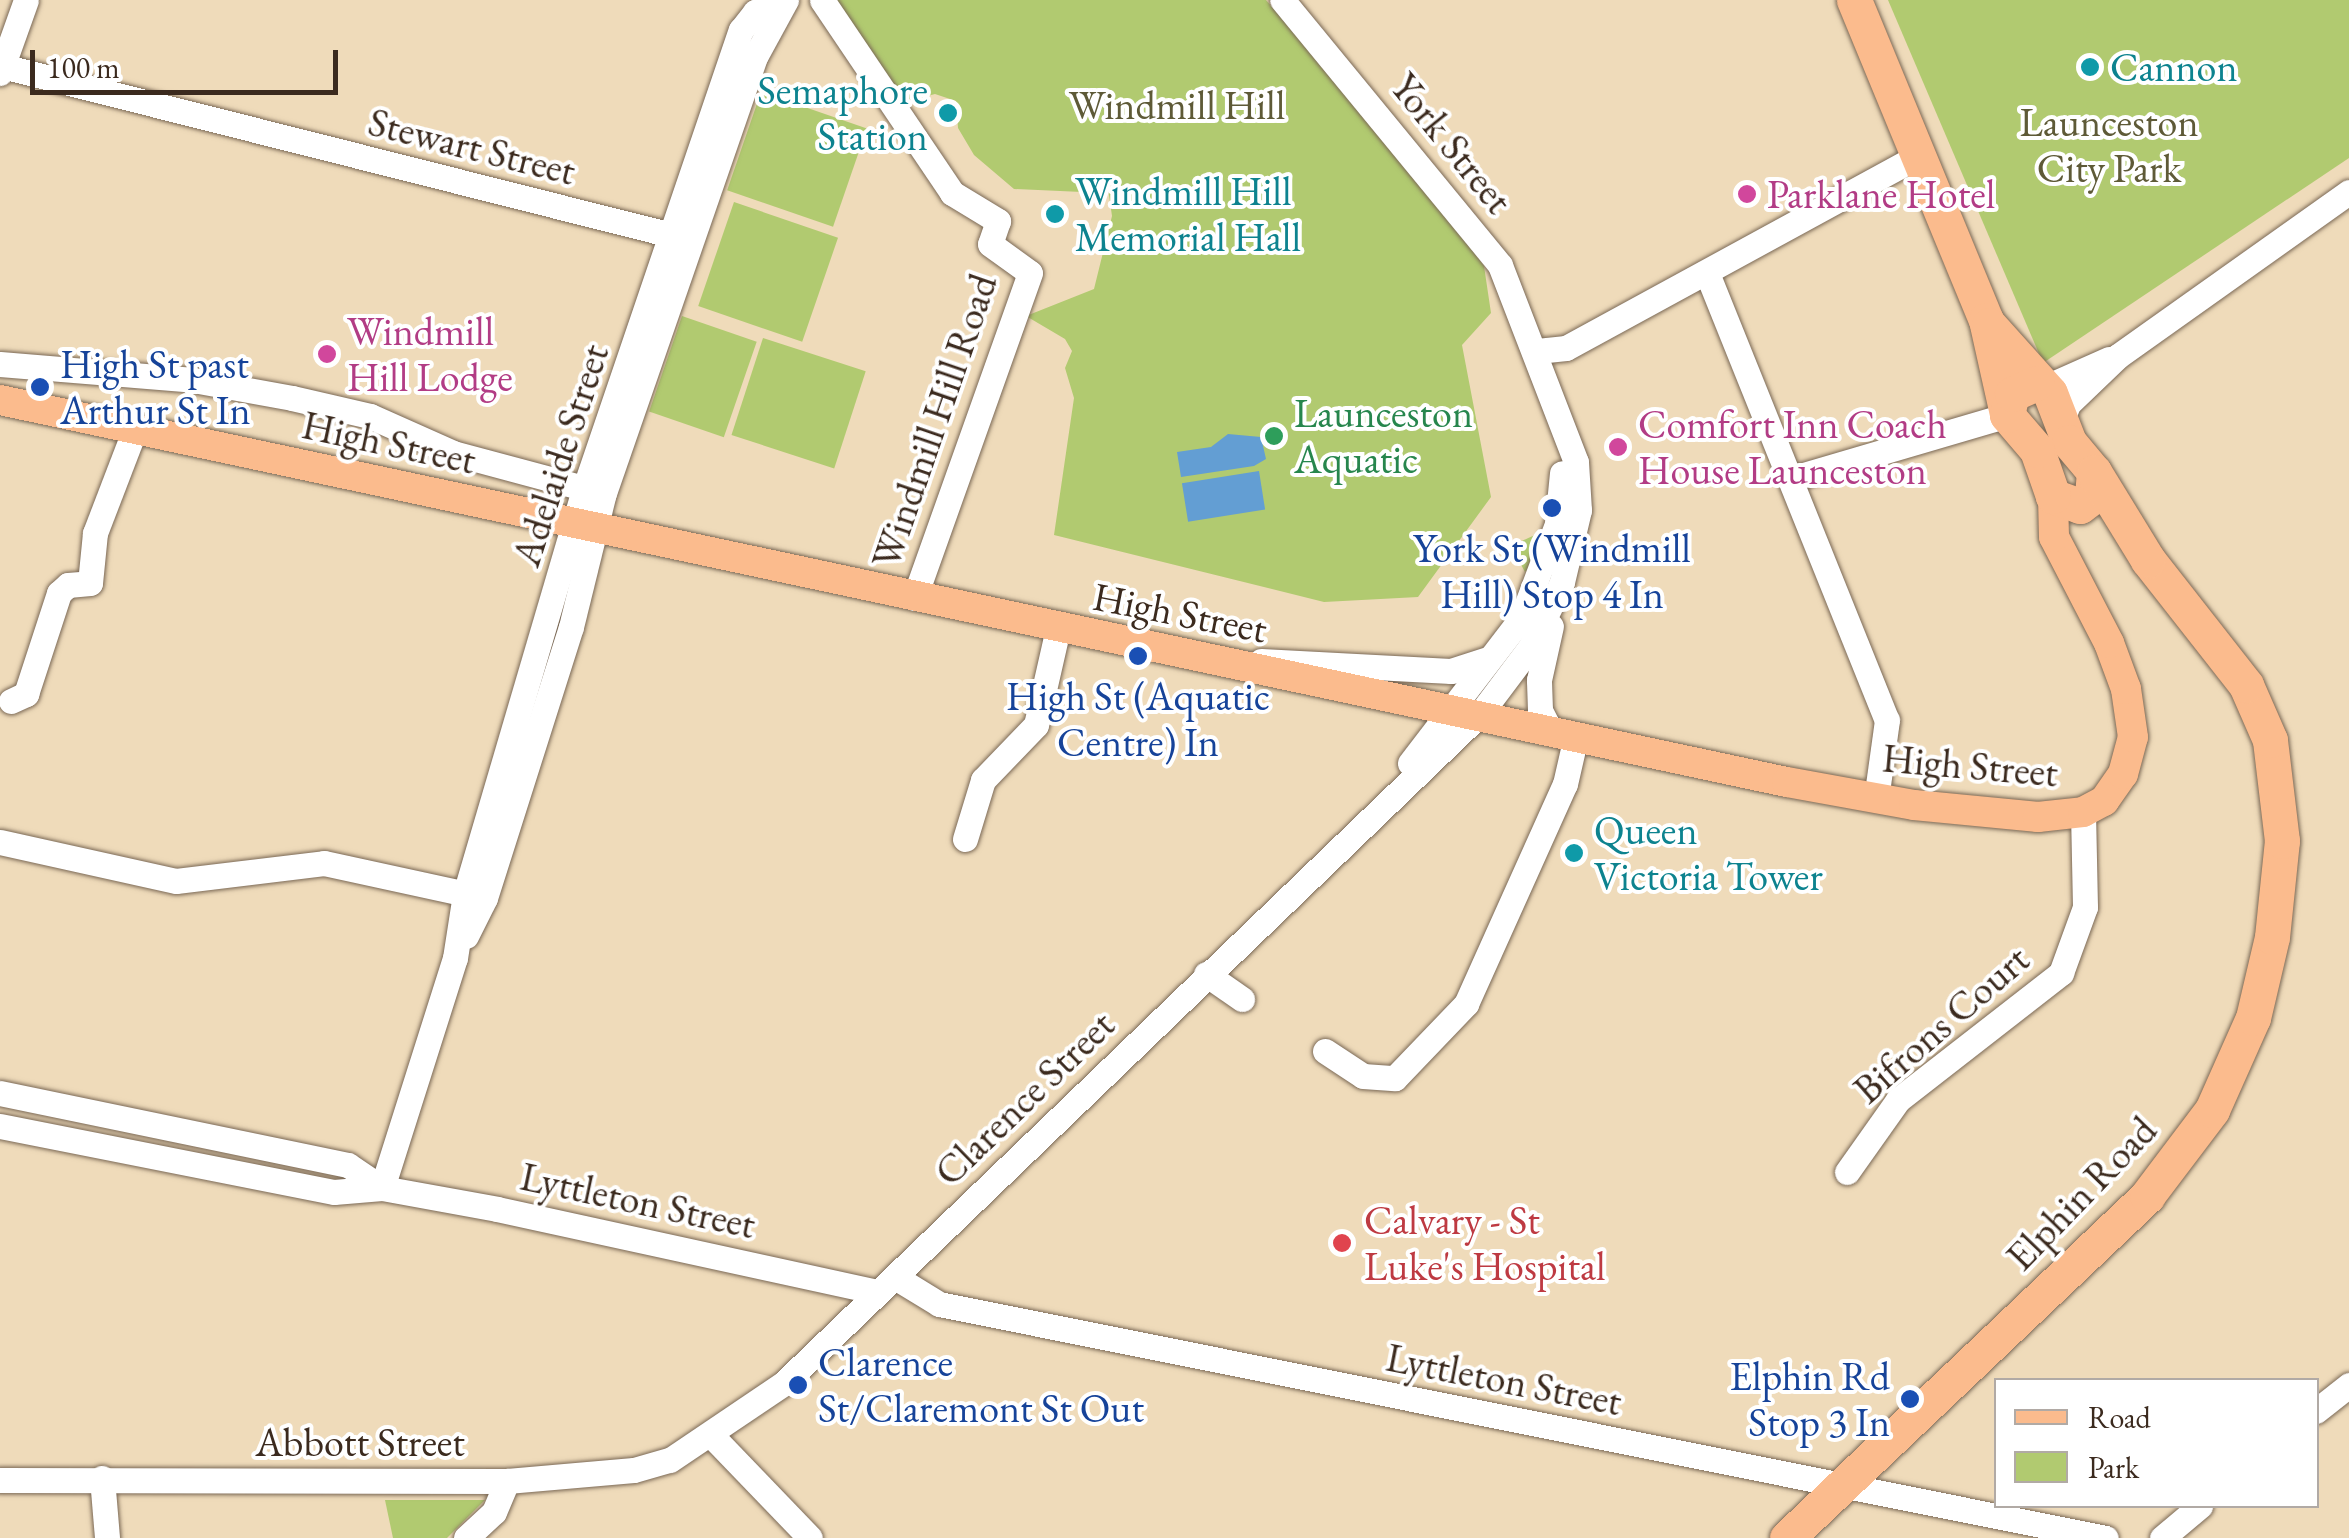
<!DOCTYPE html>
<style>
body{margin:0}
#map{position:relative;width:2349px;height:1538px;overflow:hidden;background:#efdbba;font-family:"EB Garamond",serif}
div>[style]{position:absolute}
.green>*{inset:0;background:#b1ca70;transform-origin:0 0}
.water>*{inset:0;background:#639ed3;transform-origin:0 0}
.roads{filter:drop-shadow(0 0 2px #7a6855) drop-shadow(0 0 2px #7a6855)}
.minor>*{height:25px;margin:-12.5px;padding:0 12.5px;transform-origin:12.5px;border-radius:12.5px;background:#fff}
.major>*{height:30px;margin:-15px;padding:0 15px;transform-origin:15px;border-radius:15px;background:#fbbb8d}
.highway>*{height:35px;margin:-17.5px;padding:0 17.5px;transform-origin:17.5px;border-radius:17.5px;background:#fbbb8d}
.dots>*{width:28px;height:28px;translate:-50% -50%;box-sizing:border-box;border:5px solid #fff;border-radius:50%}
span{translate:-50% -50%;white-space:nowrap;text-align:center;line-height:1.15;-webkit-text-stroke:8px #fff;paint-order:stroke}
.culture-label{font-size:40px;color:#0d838f}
.left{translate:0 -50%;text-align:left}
.right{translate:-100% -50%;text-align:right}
.park-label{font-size:40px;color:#5e5a37}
.street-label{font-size:40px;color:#3b2a1e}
.hotel-label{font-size:40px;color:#b23c85}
.transit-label{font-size:40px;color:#164399}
.leisure-label{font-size:40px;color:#27864d}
.health-label{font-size:40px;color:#be3a42}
.legend{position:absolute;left:1994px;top:1378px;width:325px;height:130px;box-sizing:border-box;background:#fff;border:2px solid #b1aaa5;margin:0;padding:12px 18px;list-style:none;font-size:30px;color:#3b2a1e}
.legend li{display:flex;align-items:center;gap:20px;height:50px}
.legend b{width:50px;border:2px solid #b1aaa5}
.scale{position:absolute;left:30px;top:50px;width:308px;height:45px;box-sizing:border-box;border:5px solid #3b2a1e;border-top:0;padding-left:12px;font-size:30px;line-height:35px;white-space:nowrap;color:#3b2a1e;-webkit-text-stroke:8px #fff;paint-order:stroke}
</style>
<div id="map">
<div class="green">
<div style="clip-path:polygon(828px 0,1266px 0,1410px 166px,1484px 266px,1491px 313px,1462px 345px,1491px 497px,1418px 597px,1324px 602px,1054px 535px,1074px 398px,1065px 368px,1072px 351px,1065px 339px,1026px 316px,1094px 289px,1112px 216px,1108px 188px,1098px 179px,1082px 192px,1014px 189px,974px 155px,958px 128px,956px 101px,935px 94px,904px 102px)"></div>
<div style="clip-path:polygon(1888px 0,2349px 0,2349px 158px,2043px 363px)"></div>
<div style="left:761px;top:92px;width:112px;height:104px;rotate:19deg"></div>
<div style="left:734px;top:202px;width:110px;height:110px;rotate:19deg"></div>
<div style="left:682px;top:316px;width:79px;height:101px;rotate:19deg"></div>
<div style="left:763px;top:338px;width:108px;height:102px;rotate:18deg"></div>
<div style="clip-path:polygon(1537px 534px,1528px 569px,1525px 572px,1511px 546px)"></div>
<div style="clip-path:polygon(385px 1500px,485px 1500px,447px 1538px,393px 1538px)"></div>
</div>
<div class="water">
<div style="clip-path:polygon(1228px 434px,1261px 437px,1266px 459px,1254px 466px,1181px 477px,1177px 452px,1211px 447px)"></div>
<div style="left:1259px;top:471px;width:39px;height:78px;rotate:81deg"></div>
</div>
<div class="roads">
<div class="minor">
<div style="left:822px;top:0;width:233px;rotate:56deg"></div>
<div style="left:952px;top:193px;width:54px;rotate:31.3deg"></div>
<div style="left:998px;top:221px;width:24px;rotate:109deg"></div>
<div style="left:990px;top:244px;width:49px;rotate:35.9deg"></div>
<div style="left:1030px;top:273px;width:345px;rotate:109.6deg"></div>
<div style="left:2px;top:66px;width:707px;rotate:14.17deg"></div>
<div style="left:0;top:73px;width:77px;rotate:-70.4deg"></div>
<div style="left:1707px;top:273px;width:482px;rotate:68.1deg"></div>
<div style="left:1887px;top:720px;width:80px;rotate:97.9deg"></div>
<div style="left:1537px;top:351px;width:29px;rotate:-6deg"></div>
<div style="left:1566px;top:348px;width:400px;rotate:-28.6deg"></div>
<div style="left:0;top:364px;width:194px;rotate:4.7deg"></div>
<div style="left:193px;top:380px;width:101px;rotate:10.3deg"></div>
<div style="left:292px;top:398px;width:80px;rotate:13deg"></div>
<div style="left:370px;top:416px;width:91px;rotate:24deg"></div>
<div style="left:453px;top:453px;width:151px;rotate:15deg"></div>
<div style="left:2046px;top:387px;width:69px;rotate:-24deg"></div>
<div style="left:2061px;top:424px;width:21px;rotate:-71deg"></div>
<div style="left:2068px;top:404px;width:69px;rotate:-43.8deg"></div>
<div style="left:2118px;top:356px;width:283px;rotate:-35.4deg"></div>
<div style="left:1790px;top:479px;width:226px;rotate:-16.4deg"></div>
<div style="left:1261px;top:661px;width:190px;rotate:3deg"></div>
<div style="left:1451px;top:671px;width:39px;rotate:-18deg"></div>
<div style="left:11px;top:701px;width:17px;rotate:-25deg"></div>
<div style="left:26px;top:694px;width:106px;rotate:-71.9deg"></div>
<div style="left:59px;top:593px;width:12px;rotate:-42deg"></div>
<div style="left:68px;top:585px;width:22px;rotate:-5deg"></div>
<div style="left:90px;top:583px;width:50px;rotate:-84.3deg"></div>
<div style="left:95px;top:533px;width:111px;rotate:-69deg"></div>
<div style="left:1550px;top:730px;width:22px;rotate:-117deg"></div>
<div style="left:1540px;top:710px;width:30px;rotate:-92deg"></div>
<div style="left:1539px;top:680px;width:55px;rotate:-77.5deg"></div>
<div style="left:1410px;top:763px;width:184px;rotate:-52.5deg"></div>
<div style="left:1522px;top:617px;width:99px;rotate:-69.4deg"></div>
<div style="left:1557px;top:524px;width:51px;rotate:-84.4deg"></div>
<div style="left:965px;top:839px;width:62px;rotate:-73deg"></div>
<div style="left:983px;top:780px;width:76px;rotate:-46.1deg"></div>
<div style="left:1036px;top:725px;width:99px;rotate:-77.2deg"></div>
<div style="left:0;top:842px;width:180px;rotate:12.5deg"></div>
<div style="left:176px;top:881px;width:149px;rotate:-6.9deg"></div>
<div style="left:324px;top:863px;width:160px;rotate:12.3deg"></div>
<div style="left:466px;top:936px;width:42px;rotate:-63.4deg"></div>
<div style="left:485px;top:898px;width:284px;rotate:-72.4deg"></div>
<div style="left:571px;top:627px;width:138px;rotate:-76.2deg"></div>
<div style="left:604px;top:493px;width:464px;rotate:-70.9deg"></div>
<div style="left:756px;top:55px;width:63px;rotate:-61.4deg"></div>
<div style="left:1206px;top:974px;width:44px;rotate:34.8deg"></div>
<div style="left:1325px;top:1051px;width:45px;rotate:33.3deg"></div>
<div style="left:1363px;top:1076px;width:32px;rotate:4deg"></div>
<div style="left:1395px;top:1078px;width:103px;rotate:-46.2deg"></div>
<div style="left:1466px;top:1004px;width:241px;rotate:-65.8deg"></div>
<div style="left:1565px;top:784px;width:49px;rotate:-77.1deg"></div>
<div style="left:0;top:1093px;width:355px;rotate:11.7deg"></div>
<div style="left:348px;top:1165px;width:41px;rotate:34.1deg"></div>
<div style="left:0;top:1126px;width:340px;rotate:11.2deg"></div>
<div style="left:334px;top:1192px;width:48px;rotate:-4.8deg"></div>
<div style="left:382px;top:1188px;width:117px;rotate:10.3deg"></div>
<div style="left:497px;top:1209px;width:389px;rotate:12.3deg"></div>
<div style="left:1847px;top:1172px;width:88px;rotate:-54.7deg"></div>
<div style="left:1898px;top:1100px;width:207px;rotate:-37.9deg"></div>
<div style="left:2061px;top:973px;width:70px;rotate:-70deg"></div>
<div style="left:2085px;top:907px;width:95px;rotate:-91.2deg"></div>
<div style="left:382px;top:1188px;width:241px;rotate:-72.4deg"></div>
<div style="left:455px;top:958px;width:65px;rotate:-81.1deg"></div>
<div style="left:465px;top:894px;width:421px;rotate:-73.6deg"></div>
<div style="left:584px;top:490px;width:486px;rotate:-71.2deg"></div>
<div style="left:741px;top:30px;width:23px;rotate:-52deg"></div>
<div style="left:755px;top:12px;width:30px;rotate:-24deg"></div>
<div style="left:895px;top:1277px;width:52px;rotate:31.5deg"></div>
<div style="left:939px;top:1304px;width:1190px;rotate:11.34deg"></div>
<div style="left:2316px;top:1411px;width:42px;rotate:-38.2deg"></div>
<div style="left:712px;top:1436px;width:141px;rotate:46.1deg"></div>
<div style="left:102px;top:1478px;width:60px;rotate:85.2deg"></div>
<div style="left:0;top:1480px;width:507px;rotate:0.11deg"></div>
<div style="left:507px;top:1481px;width:127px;rotate:-5deg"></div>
<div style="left:634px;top:1470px;width:37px;rotate:-16deg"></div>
<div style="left:670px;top:1460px;width:138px;rotate:-34deg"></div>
<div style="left:784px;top:1383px;width:965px;rotate:-43.87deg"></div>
<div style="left:1480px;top:714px;width:85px;rotate:-53.1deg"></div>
<div style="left:1531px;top:646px;width:71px;rotate:-64.2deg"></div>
<div style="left:1562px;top:582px;width:74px;rotate:-76.7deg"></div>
<div style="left:1579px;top:510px;width:48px;rotate:-93.6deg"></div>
<div style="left:1576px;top:462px;width:211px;rotate:-111.1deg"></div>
<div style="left:1500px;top:265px;width:343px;rotate:-129.4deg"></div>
<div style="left:466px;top:1538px;width:38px;rotate:-43deg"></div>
<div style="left:494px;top:1512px;width:34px;rotate:-67deg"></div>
<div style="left:2162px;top:1538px;width:50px;rotate:-40.1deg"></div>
</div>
<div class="major">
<div style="left:0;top:400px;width:1827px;rotate:12.07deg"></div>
<div style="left:1787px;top:782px;width:129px;rotate:10.3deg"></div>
<div style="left:1914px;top:805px;width:125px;rotate:5.5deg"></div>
<div style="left:2038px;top:817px;width:45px;rotate:-6.3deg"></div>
<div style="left:2083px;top:812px;width:24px;rotate:-28deg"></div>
<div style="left:2104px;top:801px;width:33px;rotate:-55deg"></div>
<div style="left:2123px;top:774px;width:38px;rotate:-75deg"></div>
<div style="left:2133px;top:737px;width:49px;rotate:-98.3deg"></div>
<div style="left:2126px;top:689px;width:49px;rotate:-110.3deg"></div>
<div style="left:2109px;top:643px;width:119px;rotate:-117.4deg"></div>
<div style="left:2054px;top:537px;width:41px;rotate:-91.4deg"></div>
</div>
<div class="highway">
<div style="left:1854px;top:0;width:346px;rotate:67.6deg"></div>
<div style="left:1986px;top:320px;width:96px;rotate:77.4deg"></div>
<div style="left:1989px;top:325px;width:91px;rotate:48.1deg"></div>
<div style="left:2050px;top:393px;width:53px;rotate:68.8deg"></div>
<div style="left:2069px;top:442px;width:39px;rotate:50deg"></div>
<div style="left:2094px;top:472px;width:25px;rotate:95deg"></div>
<div style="left:2092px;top:497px;width:15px;rotate:143deg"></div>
<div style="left:2080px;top:506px;width:29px;rotate:-160deg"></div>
<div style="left:2053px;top:496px;width:49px;rotate:-109.2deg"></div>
<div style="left:2037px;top:450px;width:46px;rotate:-130.6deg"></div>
<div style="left:2007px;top:415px;width:22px;rotate:-77deg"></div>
<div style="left:2012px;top:394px;width:27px;rotate:-24deg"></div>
<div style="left:1787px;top:1538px;width:497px;rotate:-43.5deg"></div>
<div style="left:2147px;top:1196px;width:108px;rotate:-52.9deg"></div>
<div style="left:2212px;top:1110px;width:101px;rotate:-66deg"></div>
<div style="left:2253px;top:1018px;width:83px;rotate:-76.8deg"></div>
<div style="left:2272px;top:937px;width:97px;rotate:-84.1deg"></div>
<div style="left:2282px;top:841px;width:102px;rotate:-96.8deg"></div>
<div style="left:2270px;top:740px;width:60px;rotate:-113.6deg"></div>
<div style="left:2246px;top:685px;width:159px;rotate:-128.1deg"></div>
<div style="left:2148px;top:560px;width:103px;rotate:-121.5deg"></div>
</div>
</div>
<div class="dots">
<div style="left:2090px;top:67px;background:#0f9aa8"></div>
<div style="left:948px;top:113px;background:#0f9aa8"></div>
<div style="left:1747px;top:194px;background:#d1479c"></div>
<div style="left:1055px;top:214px;background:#0f9aa8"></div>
<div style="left:327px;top:354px;background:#d1479c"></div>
<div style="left:40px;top:387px;background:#1a4fb4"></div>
<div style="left:1274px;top:436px;background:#2e9e5b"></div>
<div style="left:1618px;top:447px;background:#d1479c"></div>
<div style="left:1552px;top:508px;background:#1a4fb4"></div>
<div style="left:1138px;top:656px;background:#1a4fb4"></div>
<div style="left:1574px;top:853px;background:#0f9aa8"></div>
<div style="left:1342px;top:1243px;background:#e0444e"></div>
<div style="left:798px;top:1385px;background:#1a4fb4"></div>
<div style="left:1910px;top:1399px;background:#1a4fb4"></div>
</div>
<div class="culture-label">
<span class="left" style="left:2110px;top:67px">Cannon</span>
<span class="right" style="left:928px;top:113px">Semaphore<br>Station</span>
<span class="left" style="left:1075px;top:214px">Windmill Hill<br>Memorial Hall</span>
<span class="left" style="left:1594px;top:853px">Queen<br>Victoria Tower</span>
</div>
<div class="park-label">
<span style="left:1177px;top:105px">Windmill Hill</span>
<span style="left:2109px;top:145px">Launceston<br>City Park</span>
</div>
<div class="street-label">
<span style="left:1452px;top:143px;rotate:51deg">York Street</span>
<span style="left:472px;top:146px;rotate:14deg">Stewart Street</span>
<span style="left:934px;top:421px;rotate:-71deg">Windmill Hill Road</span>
<span style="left:389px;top:442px;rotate:12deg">High Street</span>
<span style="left:560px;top:455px;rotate:-72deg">Adelaide Street</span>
<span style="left:1180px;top:612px;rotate:11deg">High Street</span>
<span style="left:1970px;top:765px;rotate:5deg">High Street</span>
<span style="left:1941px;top:1024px;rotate:-41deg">Bifrons Court</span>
<span style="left:1024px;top:1098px;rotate:-44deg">Clarence Street</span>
<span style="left:2081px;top:1193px;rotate:-46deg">Elphin Road</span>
<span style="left:638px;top:1200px;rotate:12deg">Lyttleton Street</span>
<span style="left:1504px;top:1379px;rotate:11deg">Lyttleton Street</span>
<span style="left:360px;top:1442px">Abbott Street</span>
</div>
<div class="hotel-label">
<span class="left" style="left:1767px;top:194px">Parklane Hotel</span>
<span class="left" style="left:347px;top:354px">Windmill<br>Hill Lodge</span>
<span class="left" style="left:1638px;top:447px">Comfort Inn Coach<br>House Launceston</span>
</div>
<div class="transit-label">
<span class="left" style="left:60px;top:387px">High St past<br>Arthur St In</span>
<span style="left:1552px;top:571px">York St (Windmill<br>Hill) Stop 4 In</span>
<span style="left:1138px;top:719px">High St (Aquatic<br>Centre) In</span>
<span class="left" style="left:818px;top:1385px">Clarence<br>St/Claremont St Out</span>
<span class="right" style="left:1890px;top:1399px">Elphin Rd<br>Stop 3 In</span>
</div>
<div class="leisure-label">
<span class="left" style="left:1294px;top:436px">Launceston<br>Aquatic</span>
</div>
<div class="health-label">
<span class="left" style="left:1364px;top:1243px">Calvary - St<br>Luke's Hospital</span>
</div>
<ul class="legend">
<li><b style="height:12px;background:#fbbb8d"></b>Road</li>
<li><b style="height:28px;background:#b1ca70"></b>Park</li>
</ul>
<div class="scale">100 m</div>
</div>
